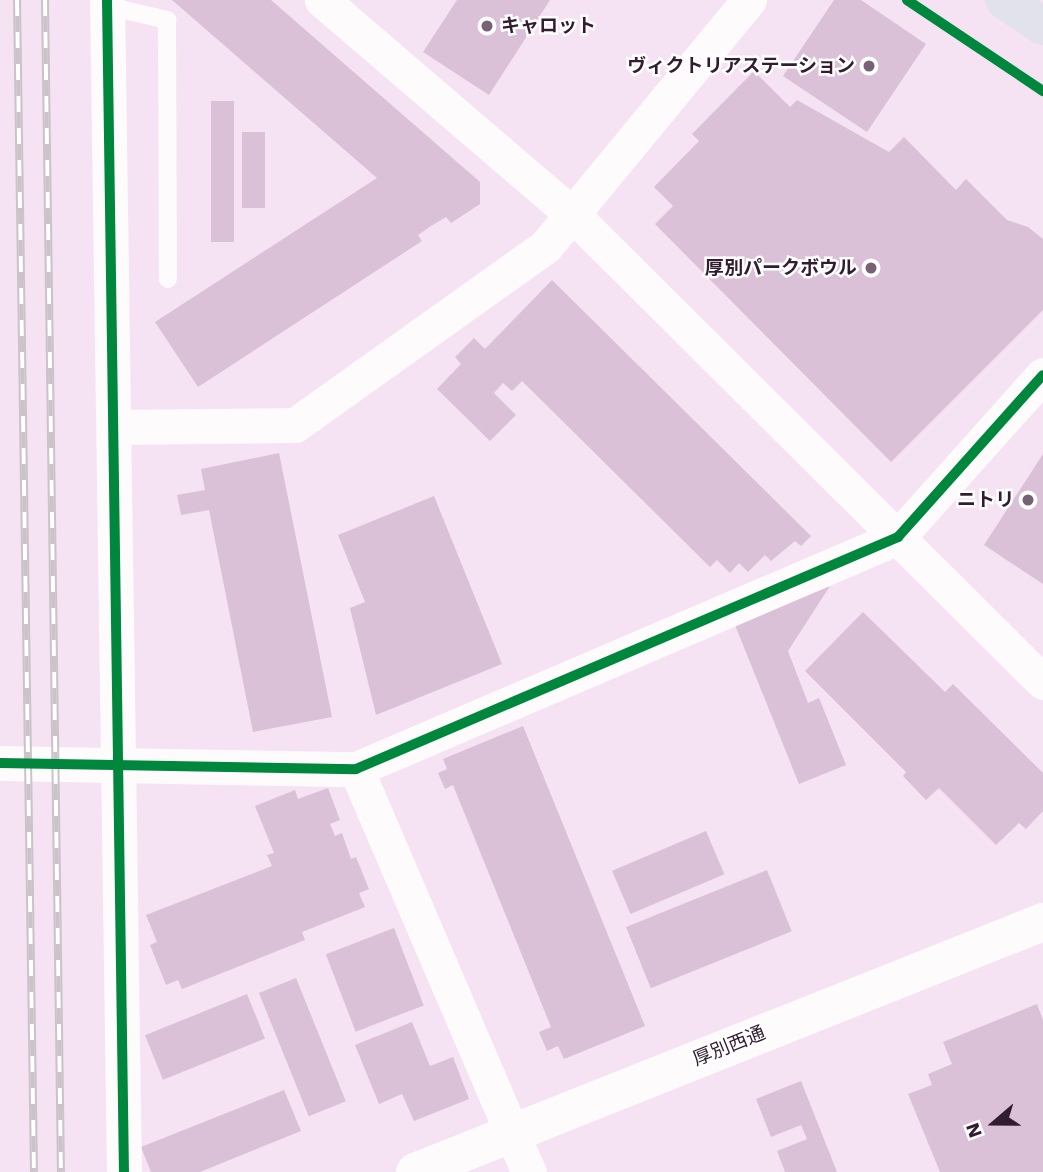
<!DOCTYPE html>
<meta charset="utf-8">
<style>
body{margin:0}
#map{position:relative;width:1043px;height:1172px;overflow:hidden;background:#f5e2f2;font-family:"Work Sans","Noto Sans JP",sans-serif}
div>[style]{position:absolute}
.building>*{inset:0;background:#dac1d7;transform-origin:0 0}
.service>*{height:18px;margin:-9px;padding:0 9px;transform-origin:9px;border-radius:9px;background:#fefbfd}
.minor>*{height:35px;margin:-17.5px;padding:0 17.5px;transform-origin:17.5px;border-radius:17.5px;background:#fefbfd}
.tertiary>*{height:38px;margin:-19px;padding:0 19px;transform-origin:19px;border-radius:19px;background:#fefbfd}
.trunk>*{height:38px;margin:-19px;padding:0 19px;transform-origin:19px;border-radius:19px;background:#e2e2ed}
.rail>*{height:8px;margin-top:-4px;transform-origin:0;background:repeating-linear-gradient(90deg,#fff 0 16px,#cac4c9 0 32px);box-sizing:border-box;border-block:2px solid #cac4c9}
.cycleway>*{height:10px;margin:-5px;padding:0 5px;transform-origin:5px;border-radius:5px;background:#00873e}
.dots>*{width:19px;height:19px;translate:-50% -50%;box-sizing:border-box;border:4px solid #fff;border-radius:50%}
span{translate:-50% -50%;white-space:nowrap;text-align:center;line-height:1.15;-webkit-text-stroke:5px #fff;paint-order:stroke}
.poi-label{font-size:19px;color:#321d30;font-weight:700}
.left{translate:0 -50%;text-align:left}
.right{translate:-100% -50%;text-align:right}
.street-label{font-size:19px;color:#321d30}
.north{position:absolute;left:959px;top:1088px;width:70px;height:70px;-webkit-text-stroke:5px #fff;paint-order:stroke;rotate:250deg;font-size:19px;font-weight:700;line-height:28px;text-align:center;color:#321d30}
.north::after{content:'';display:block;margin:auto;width:24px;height:32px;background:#321d30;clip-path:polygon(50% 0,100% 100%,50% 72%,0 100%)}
</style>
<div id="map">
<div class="building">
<div style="clip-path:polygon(172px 0,271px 0,480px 182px,480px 204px,451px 223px,446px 217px,431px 226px,418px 235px,422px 241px,198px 387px,155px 322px,377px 178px)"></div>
<div style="clip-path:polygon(457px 0,550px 0,489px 95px,423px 52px)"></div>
<div style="clip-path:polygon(834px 0,861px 0,926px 44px,867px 132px,783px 76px)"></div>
<div style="clip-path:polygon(754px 71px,790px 107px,797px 100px,889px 152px,904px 137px,956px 190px,966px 179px,1007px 220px,1028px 227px,1043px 239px,1043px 310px,891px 462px,655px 224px,673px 206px,654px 187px,699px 141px,692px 134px)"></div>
<div style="left:211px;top:101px;width:23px;height:141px"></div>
<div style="left:242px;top:132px;width:23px;height:76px"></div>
<div style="clip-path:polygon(552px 280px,811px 536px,801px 546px,795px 541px,771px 561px,765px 555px,748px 572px,739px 563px,730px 573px,717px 560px,710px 567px,522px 381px,512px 391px,503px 383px,494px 393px,516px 415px,490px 441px,437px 389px,461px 364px,455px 357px,474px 338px,485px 349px)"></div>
<div style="clip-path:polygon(279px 453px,332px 717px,253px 732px,209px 510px,181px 515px,177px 495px,205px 490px,201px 469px)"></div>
<div style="clip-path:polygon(1043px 454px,1043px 584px,984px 545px)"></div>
<div style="clip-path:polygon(434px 496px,502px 664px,376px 715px,350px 608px,365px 602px,338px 535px)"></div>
<div style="clip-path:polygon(830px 586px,788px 651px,808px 703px,819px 698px,846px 765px,799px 784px,735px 625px)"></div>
<div style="clip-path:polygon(863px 612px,945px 692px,953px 684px,1043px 773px,1043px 811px,1026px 829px,1019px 823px,996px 845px,939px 788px,926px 800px,903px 776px,906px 772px,805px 671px)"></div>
<div style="clip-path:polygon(523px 726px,645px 1026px,564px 1059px,558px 1046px,547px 1051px,539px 1032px,551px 1027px,453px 785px,445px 789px,438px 773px,447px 769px,443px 759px)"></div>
<div style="clip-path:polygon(328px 788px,340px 820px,330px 824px,335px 836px,342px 833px,351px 859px,356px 857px,369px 889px,359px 893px,365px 907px,302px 932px,305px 940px,182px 989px,178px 980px,166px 985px,150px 945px,157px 942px,146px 915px,272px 866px,267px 855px,274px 853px,255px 806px,295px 790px,298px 799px)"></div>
<div style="left:706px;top:831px;width:47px;height:102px;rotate:67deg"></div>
<div style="left:767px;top:870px;width:66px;height:152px;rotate:68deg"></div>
<div style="left:394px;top:928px;width:83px;height:73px;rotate:69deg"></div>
<div style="left:296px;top:978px;width:133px;height:40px;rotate:68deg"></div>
<div style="left:247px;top:994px;width:48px;height:110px;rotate:68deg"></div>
<div style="clip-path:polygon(1037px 1004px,1043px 1020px,1043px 1172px,940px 1172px,908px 1094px,932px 1085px,928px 1074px,952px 1064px,943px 1042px)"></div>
<div style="clip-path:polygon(412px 1022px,430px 1066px,453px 1057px,469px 1099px,414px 1121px,402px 1094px,379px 1104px,355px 1045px)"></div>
<div style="clip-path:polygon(801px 1081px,837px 1172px,785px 1172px,777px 1151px,807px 1139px,801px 1125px,771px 1137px,756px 1099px)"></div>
<div style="clip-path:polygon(284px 1090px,301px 1131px,200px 1172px,151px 1172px,141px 1147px)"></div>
</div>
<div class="service">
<div style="left:107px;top:6px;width:62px;rotate:13.1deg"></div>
<div style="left:167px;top:20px;width:259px;rotate:89.8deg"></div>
</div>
<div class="minor">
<div style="left:107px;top:0;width:1172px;rotate:89.17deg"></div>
<div style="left:322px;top:0;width:332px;rotate:40.6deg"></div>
<div style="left:574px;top:216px;width:661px;rotate:44.82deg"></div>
<div style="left:114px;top:427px;width:181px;rotate:-0.6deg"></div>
<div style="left:295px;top:425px;width:308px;rotate:-35.5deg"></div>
<div style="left:546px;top:246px;width:319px;rotate:-50.5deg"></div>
<div style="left:0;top:763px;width:356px;rotate:1deg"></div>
<div style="left:356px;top:769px;width:590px;rotate:-23.17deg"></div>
<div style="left:898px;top:537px;width:217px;rotate:-48.2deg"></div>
<div style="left:356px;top:769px;width:439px;rotate:66.8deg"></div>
</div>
<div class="tertiary">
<div style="left:415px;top:1172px;width:676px;rotate:-21.71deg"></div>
</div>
<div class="trunk">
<div style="left:1004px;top:0;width:47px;rotate:33.7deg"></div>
</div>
<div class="rail">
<div style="left:17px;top:0;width:1172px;rotate:89.17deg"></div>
<div style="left:45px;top:0;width:1172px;rotate:89.22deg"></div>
</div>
<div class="cycleway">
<div style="left:107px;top:0;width:1172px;rotate:89.17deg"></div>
<div style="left:907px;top:0;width:164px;rotate:33.8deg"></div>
<div style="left:0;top:763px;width:356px;rotate:1deg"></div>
<div style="left:356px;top:769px;width:590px;rotate:-23.17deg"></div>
<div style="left:898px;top:537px;width:217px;rotate:-48.2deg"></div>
</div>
<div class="dots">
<div style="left:487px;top:26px;background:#766274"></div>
<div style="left:869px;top:66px;background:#766274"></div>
<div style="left:871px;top:268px;background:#766274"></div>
<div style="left:1028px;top:500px;background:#766274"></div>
</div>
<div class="poi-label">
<span class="left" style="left:501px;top:26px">キャロット</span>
<span class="right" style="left:855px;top:66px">ヴィクトリアステーション</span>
<span class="right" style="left:857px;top:268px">厚別パークボウル</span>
<span class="right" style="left:1014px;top:500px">ニトリ</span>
</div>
<div class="street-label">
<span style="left:729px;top:1046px;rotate:-22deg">厚別西通</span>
</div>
<div class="north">N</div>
</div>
